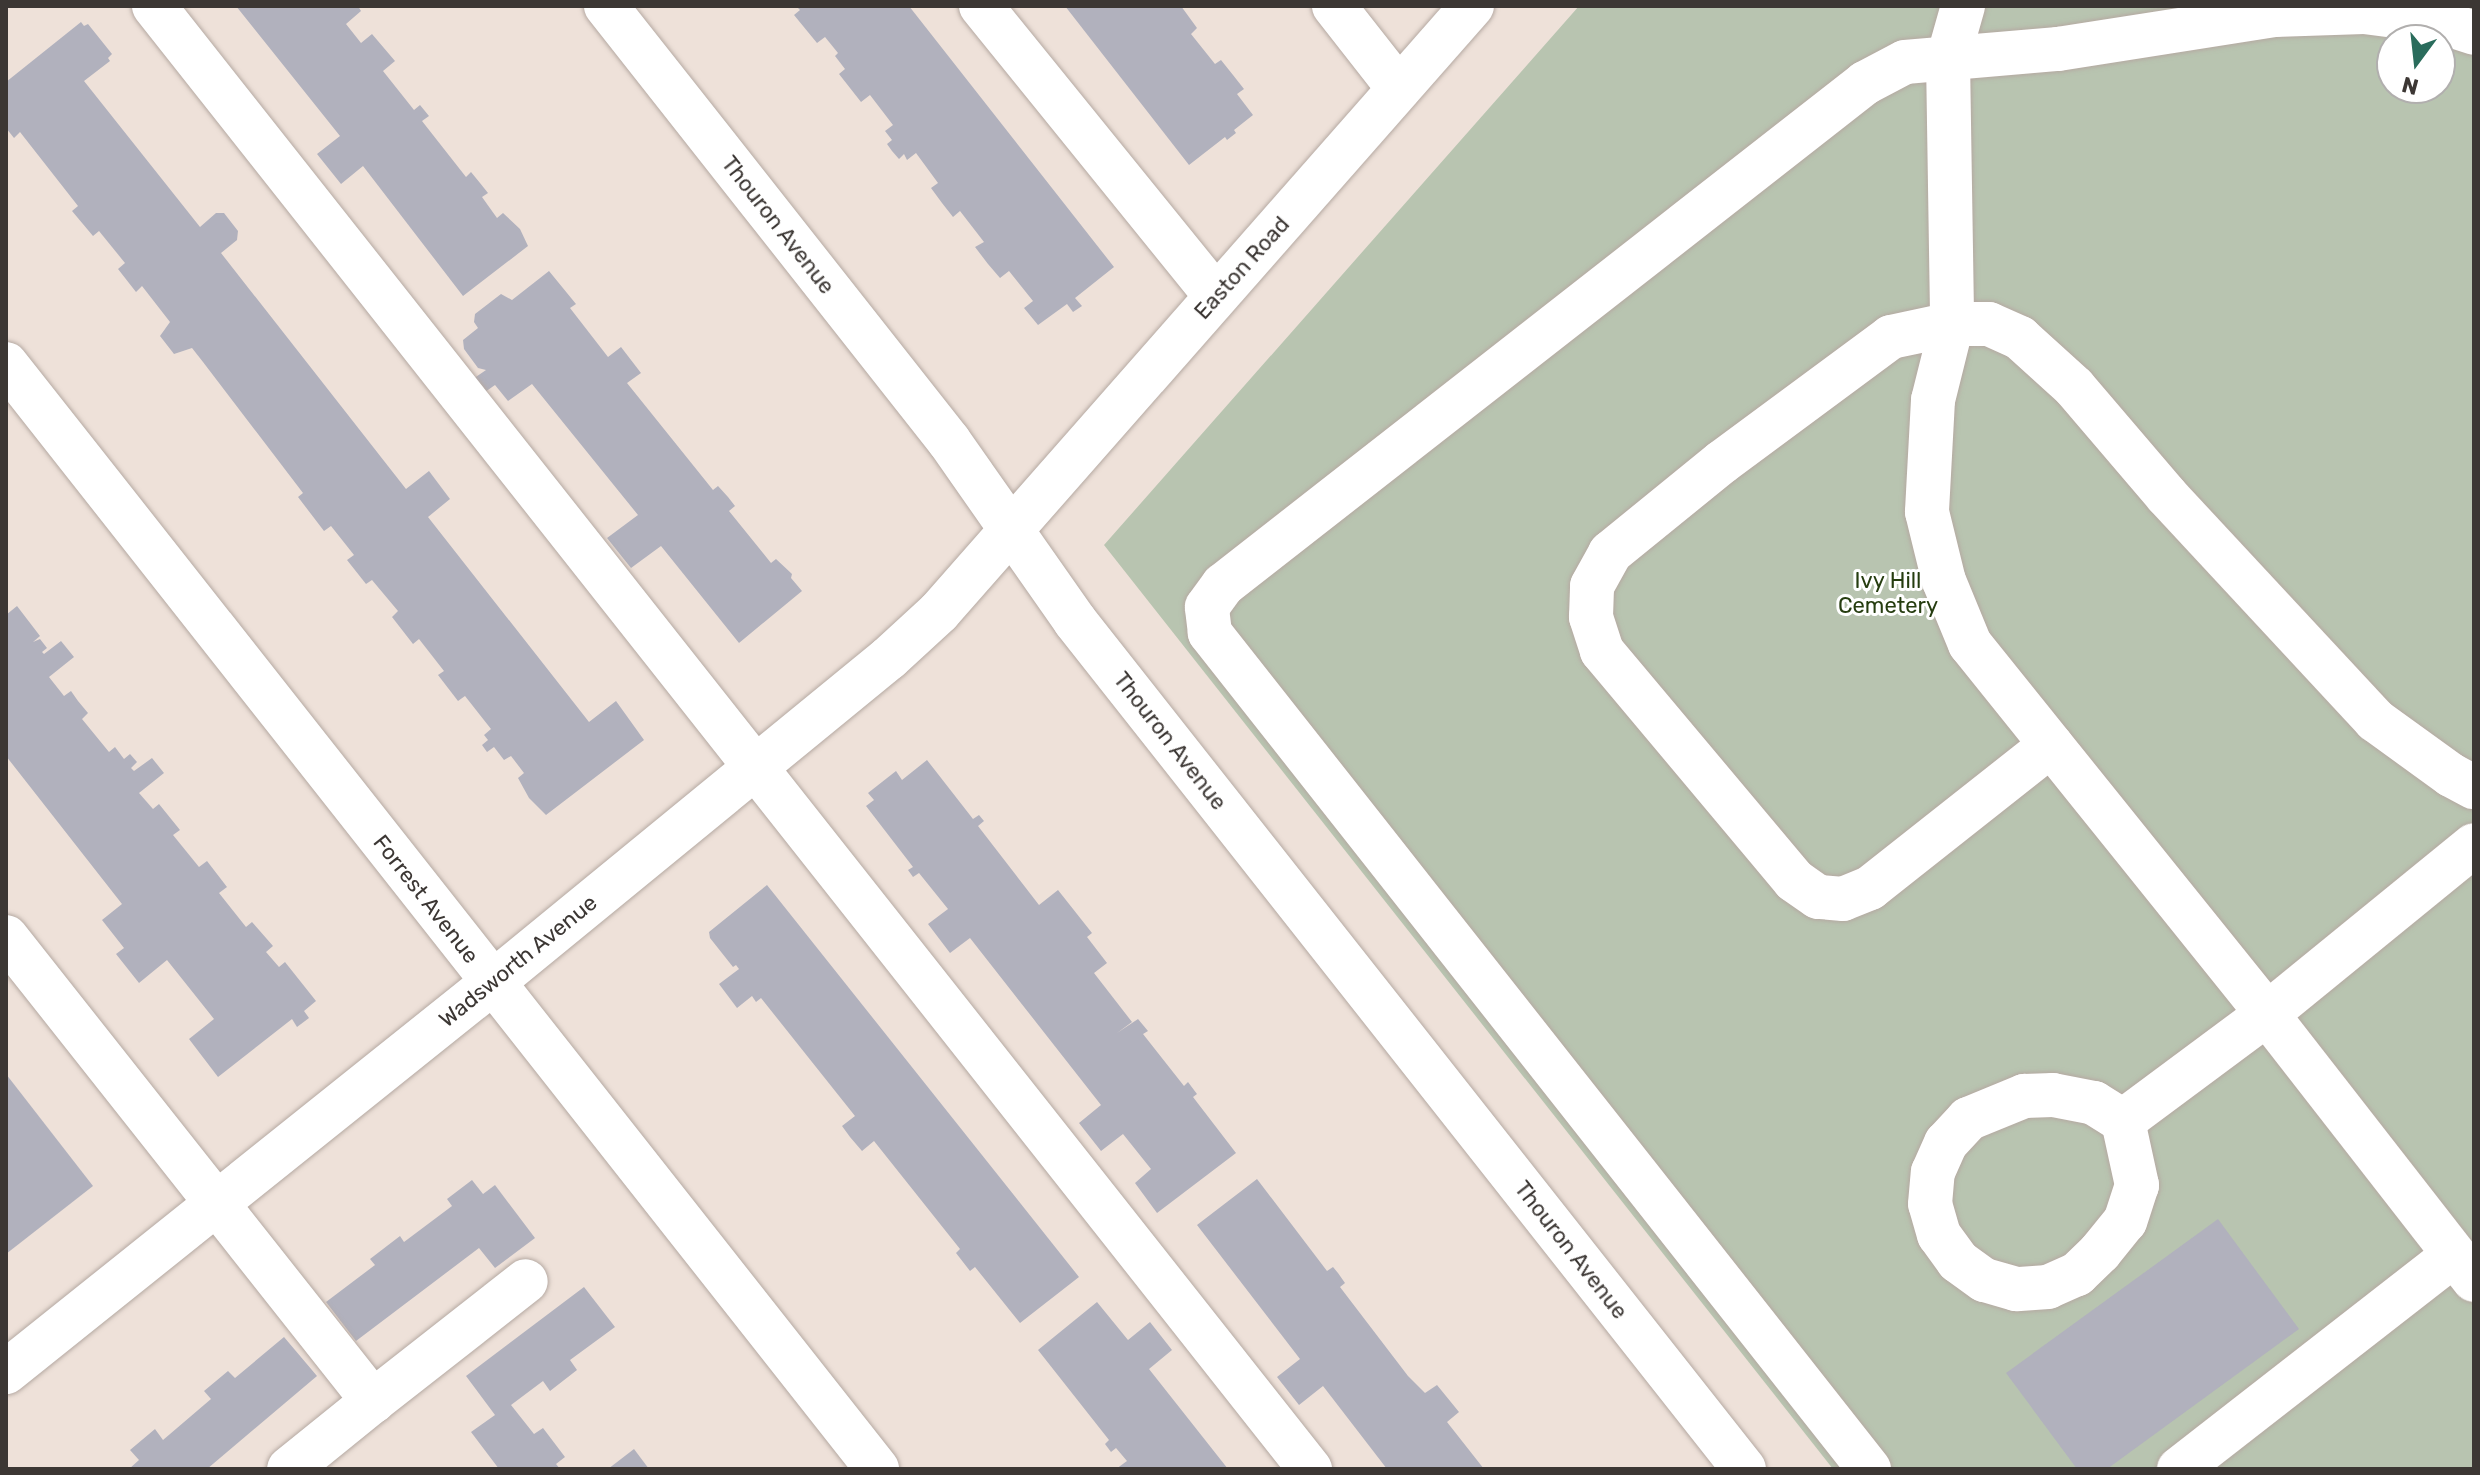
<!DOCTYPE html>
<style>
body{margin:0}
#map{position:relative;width:2480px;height:1475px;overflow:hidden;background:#eee1d9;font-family:Rubik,sans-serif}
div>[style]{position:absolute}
.green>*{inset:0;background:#b8c4b0}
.building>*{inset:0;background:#b1b1bd}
.roads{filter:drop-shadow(0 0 2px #b5a9a2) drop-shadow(0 0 2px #b5a9a2)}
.minor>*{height:44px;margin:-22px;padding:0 22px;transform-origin:22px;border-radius:22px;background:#fff}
.major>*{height:44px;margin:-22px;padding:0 22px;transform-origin:22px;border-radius:22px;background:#fff}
span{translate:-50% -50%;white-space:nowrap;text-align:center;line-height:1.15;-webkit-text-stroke:6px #fff;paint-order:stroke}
.street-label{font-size:22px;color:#3c3734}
.park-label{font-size:22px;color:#263d10}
.frame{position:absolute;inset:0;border:8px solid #3c3734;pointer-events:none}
.north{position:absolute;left:2376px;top:24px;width:80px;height:80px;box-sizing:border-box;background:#fff;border:2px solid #b1afae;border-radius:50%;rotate:195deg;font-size:22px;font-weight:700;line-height:32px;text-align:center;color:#3c3734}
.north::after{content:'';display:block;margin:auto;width:28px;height:36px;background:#2a6c5c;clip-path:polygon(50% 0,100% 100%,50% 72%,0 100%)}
</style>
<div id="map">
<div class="green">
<div style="clip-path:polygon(evenodd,1579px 6px,2474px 6px,2474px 1469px,1833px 1469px,1104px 545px,1579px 6px,2392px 40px,2440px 40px,2440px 88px,2392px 88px,2392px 40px)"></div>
</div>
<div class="building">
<div style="clip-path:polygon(236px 6px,358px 6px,361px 11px,346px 24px,361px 43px,372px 34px,395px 61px,383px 71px,414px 110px,420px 105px,429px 116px,422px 121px,466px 177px,471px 172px,480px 183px,488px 193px,482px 197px,497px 218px,503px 213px,520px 229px,528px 246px,463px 296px,363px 166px,341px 184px,317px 154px,340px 136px)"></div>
<div style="clip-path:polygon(796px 6px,909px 6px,1114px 267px,1075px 298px,1082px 306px,1073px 312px,1067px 304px,1038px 325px,1024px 308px,1033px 301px,1009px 271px,1000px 278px,988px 264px,975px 247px,984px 242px,960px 211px,953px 217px,942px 203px,931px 188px,938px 183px,916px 153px,907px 160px,904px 154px,899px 159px,892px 151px,887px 144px,892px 140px,885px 131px,893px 125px,870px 95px,861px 102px,839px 74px,845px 69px,835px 56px,838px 53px,825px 37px,817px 43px,794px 15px,800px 10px)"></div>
<div style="clip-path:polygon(1065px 6px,1181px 6px,1197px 28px,1191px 34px,1215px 64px,1221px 60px,1233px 75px,1244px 89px,1237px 94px,1253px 115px,1234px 130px,1236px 133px,1227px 140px,1225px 137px,1189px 165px)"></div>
<div style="clip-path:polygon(81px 22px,84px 26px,88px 24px,112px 54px,108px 58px,110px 61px,84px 81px,200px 227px,216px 213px,224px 213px,238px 231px,237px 240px,221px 253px,406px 489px,429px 471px,450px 499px,428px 517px,589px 722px,616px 701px,644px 740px,546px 815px,529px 798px,518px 778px,524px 773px,511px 756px,504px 760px,494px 747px,487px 752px,482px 745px,488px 740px,484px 735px,491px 729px,465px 696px,458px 701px,438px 675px,444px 671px,419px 639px,413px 644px,392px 617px,398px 611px,372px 580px,366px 584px,347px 560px,354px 555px,331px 526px,324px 531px,298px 497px,303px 493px,203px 362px,192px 348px,174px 354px,160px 336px,170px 322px,142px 286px,136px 292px,118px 269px,125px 263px,99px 231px,93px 236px,72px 211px,78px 206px,20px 132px,14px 138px,6px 128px,6px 82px)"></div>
<div style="clip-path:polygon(549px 271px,576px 304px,570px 308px,608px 357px,621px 347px,641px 373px,627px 383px,713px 490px,718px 486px,728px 497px,735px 506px,729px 511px,771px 563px,776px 559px,792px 574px,791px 578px,802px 591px,739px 643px,661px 546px,631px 568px,607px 538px,638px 515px,532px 384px,508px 401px,495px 385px,485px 392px,473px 379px,486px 370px,478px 368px,464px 349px,463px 340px,478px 328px,474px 322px,475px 314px,501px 294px,512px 300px)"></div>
<div style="clip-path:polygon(17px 606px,40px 636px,33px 642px,40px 639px,47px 648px,42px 652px,44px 654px,61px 641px,74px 657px,49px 677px,64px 696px,71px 691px,78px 701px,88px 713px,82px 719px,109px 752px,115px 747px,124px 759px,130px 754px,137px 762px,131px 768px,134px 771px,152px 758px,164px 773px,139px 793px,153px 809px,159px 804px,180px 830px,173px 835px,199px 867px,207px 861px,227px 887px,219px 893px,246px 927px,252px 922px,273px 946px,266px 952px,279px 967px,285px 962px,316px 1001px,304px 1011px,309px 1018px,297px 1027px,292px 1019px,218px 1077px,189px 1039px,214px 1019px,167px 960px,139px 983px,116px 954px,124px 948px,102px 920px,122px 904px,6px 756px,6px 615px)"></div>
<div style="clip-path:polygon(927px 760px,973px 819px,979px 815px,984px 821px,978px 826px,1039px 905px,1058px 890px,1092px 933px,1087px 937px,1107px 963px,1094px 973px,1132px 1022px,1117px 1033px,1138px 1019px,1148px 1031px,1143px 1034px,1184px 1086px,1188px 1082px,1197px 1094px,1193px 1097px,1236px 1153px,1157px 1213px,1135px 1183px,1151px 1169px,1123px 1134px,1101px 1151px,1079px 1123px,1101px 1105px,970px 938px,950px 953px,928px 924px,948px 909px,919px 873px,913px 877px,908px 870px,913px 867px,866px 806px,874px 800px,868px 793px,896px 771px,902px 780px)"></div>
<div style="clip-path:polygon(767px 885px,1079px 1277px,1020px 1323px,975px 1267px,970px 1271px,956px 1253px,960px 1249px,874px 1141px,862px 1151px,850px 1137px,842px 1126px,855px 1116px,761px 998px,756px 1002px,752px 996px,737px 1008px,719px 984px,739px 969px,736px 965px,733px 967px,710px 938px,709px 932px)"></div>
<div style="clip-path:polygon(6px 1074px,93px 1186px,6px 1254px)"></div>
<div style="clip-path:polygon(1257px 1179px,1327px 1271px,1333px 1267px,1338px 1273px,1345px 1283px,1340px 1287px,1408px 1376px,1425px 1393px,1437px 1385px,1459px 1412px,1447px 1422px,1484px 1469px,1387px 1469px,1323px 1386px,1299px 1405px,1277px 1377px,1300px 1359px,1197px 1225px)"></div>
<div style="clip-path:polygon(472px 1180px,483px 1194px,495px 1185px,535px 1238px,495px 1268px,479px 1248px,356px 1341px,326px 1302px,375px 1265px,370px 1259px,400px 1236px,404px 1242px,452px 1206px,447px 1199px)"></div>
<div style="clip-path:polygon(2218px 1219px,2299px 1329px,2107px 1469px,2077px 1469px,2006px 1373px)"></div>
<div style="clip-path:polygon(584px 1287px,615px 1327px,570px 1360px,577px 1370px,550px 1391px,543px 1381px,511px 1405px,534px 1434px,543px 1428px,565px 1457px,556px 1464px,560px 1469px,499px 1469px,471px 1432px,495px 1415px,466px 1376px)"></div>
<div style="clip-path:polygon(1097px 1302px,1128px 1340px,1150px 1322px,1172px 1350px,1149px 1369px,1228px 1469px,1116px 1469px,1127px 1461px,1116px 1448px,1111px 1452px,1105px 1444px,1109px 1440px,1038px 1350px)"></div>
<div style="clip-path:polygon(284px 1337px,317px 1376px,207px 1469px,129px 1469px,139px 1460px,130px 1450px,155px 1429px,163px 1440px,211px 1399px,204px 1391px,228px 1371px,235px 1378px)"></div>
<div style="clip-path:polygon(634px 1449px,649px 1469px,608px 1469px)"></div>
</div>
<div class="roads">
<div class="minor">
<div style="left:154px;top:6px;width:1865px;rotate:51.69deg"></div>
<div style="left:606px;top:6px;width:554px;rotate:51.74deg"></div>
<div style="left:949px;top:441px;width:220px;rotate:55deg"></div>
<div style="left:1075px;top:621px;width:1080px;rotate:51.73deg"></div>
<div style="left:981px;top:6px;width:373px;rotate:51deg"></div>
<div style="left:1334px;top:6px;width:105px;rotate:51.9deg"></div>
<div style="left:1963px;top:6px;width:55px;rotate:105.8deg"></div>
<div style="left:1948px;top:59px;width:265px;rotate:89.1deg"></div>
<div style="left:1952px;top:324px;width:78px;rotate:104deg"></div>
<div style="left:1933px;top:400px;width:112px;rotate:93.1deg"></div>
<div style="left:1927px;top:512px;width:71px;rotate:76.2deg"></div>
<div style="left:1944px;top:581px;width:68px;rotate:67.6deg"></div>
<div style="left:1970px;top:644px;width:474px;rotate:51.2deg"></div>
<div style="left:2267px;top:1014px;width:337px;rotate:52.1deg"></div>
<div style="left:6px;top:364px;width:1407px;rotate:51.75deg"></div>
<div style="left:2051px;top:745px;width:231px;rotate:141.7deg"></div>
<div style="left:1870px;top:888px;width:29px;rotate:158deg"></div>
<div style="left:1843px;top:899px;width:25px;rotate:-175deg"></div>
<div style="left:1818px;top:897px;width:29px;rotate:-145deg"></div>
<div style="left:1794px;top:880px;width:299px;rotate:-130deg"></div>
<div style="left:1602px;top:651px;width:36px;rotate:-108deg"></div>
<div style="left:1591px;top:617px;width:31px;rotate:-88deg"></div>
<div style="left:1592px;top:586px;width:38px;rotate:-61deg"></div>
<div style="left:1610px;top:553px;width:144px;rotate:-39.1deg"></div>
<div style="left:1722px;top:462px;width:210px;rotate:-36.5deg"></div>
<div style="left:1891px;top:337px;width:62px;rotate:-12deg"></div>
<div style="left:1952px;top:324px;width:37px"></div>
<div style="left:1989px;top:324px;width:34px;rotate:24deg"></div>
<div style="left:2020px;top:338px;width:73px;rotate:42.2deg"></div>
<div style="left:2074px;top:387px;width:143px;rotate:49.5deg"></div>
<div style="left:2167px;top:496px;width:306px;rotate:47.1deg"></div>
<div style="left:2375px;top:720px;width:94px;rotate:35.9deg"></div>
<div style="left:2451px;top:775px;width:26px;rotate:28deg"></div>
<div style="left:6px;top:937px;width:592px;rotate:51.66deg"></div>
<div style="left:373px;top:1401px;width:108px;rotate:141deg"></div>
<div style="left:2053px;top:1095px;width:42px;rotate:11deg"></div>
<div style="left:2094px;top:1103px;width:34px;rotate:32deg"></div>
<div style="left:2123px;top:1121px;width:66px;rotate:77.7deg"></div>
<div style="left:2137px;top:1185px;width:38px;rotate:108deg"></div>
<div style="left:2125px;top:1221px;width:40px;rotate:129deg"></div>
<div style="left:2100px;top:1252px;width:32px;rotate:136deg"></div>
<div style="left:2077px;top:1274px;width:32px;rotate:156deg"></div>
<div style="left:2048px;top:1287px;width:32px;rotate:176deg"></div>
<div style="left:2016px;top:1289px;width:33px;rotate:-164deg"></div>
<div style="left:1984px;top:1280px;width:32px;rotate:-144deg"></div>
<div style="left:1958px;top:1261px;width:32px;rotate:-126deg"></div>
<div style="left:1939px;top:1235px;width:32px;rotate:-106deg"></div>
<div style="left:1930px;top:1204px;width:32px;rotate:-85deg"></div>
<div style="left:1933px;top:1172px;width:32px;rotate:-66deg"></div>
<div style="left:1946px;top:1143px;width:33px;rotate:-47deg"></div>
<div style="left:1968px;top:1119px;width:61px;rotate:-22.3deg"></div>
<div style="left:2024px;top:1096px;width:29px;rotate:-2deg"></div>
<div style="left:2123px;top:1121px;width:179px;rotate:-36.6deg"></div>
<div style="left:2267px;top:1014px;width:267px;rotate:-39.2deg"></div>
<div style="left:373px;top:1401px;width:194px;rotate:-38.1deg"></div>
<div style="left:1869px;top:1469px;width:1065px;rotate:-128.25deg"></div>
<div style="left:1210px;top:633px;width:26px;rotate:-97deg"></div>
<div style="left:1207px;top:607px;width:27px;rotate:-54deg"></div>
<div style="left:1223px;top:585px;width:815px;rotate:-38.02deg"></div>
<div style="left:1865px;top:83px;width:45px;rotate:-27.7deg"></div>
<div style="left:1905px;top:62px;width:154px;rotate:-4.9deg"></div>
<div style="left:2058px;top:49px;width:219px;rotate:-8.9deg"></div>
<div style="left:2274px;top:15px;width:90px;rotate:-1.9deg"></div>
<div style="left:2364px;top:12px;width:78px;rotate:7.4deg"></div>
<div style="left:2441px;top:22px;width:35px;rotate:18deg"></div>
<div style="left:2179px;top:1469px;width:348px;rotate:-37.9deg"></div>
</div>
<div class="major">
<div style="left:6px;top:1372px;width:623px;rotate:-38.67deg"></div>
<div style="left:492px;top:983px;width:513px;rotate:-39.31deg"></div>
<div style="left:889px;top:658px;width:68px;rotate:-42.6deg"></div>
<div style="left:939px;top:612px;width:807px;rotate:-48.67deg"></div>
</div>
</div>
<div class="street-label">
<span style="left:778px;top:225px;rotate:52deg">Thouron Avenue</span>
<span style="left:1242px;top:268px;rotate:-48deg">Easton Road</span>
<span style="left:1170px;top:741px;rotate:52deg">Thouron Avenue</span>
<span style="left:426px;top:899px;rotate:52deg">Forrest Avenue</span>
<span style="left:518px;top:961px;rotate:-39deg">Wadsworth Avenue</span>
<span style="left:1571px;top:1250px;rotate:52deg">Thouron Avenue</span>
</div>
<div class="park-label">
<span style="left:1888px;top:593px">Ivy Hill<br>Cemetery</span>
</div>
<div class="frame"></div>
<div class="north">N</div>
</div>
